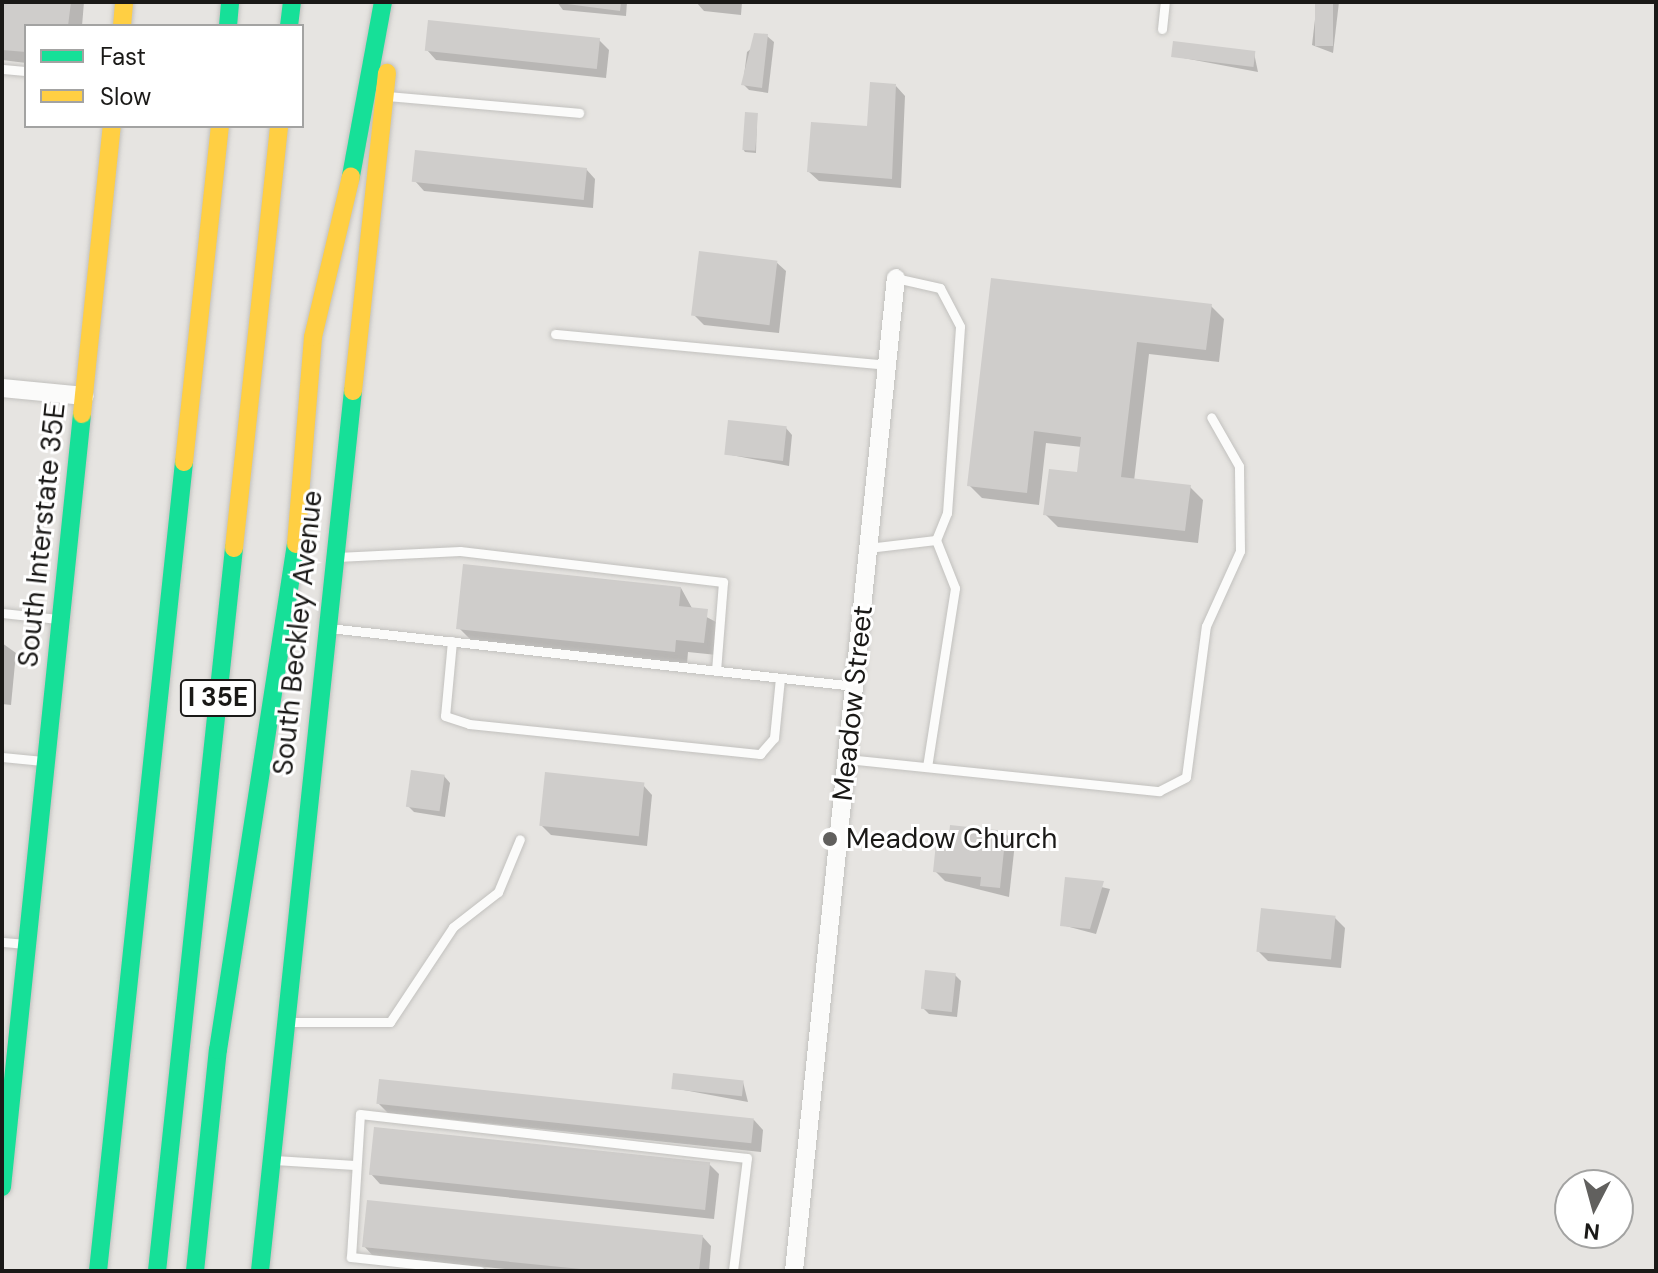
<!DOCTYPE html>
<style>
body{margin:0}
#map{position:relative;width:1658px;height:1273px;overflow:hidden;background:#e6e4e1;font-family:"DM Sans",sans-serif}
div>[style]{position:absolute}
.shadow>*{inset:0;background:#0003}
.building>*{inset:0;background:#cfcdcb;transform-origin:0 0}
.roads{filter:drop-shadow(0 0 2px #c2c1be) drop-shadow(0 0 2px #c2c1be)}
.lane>*{height:9px;margin:-4.5px;padding:0 4.5px;transform-origin:4.5px;border-radius:4.5px;background:#fbfbfa}
.street>*{height:18px;margin:-9px;padding:0 9px;transform-origin:9px;border-radius:9px;background:#fbfbfa}
.fast>*{height:18px;margin:-9px;padding:0 9px;transform-origin:9px;border-radius:9px;background:#16e098}
.slow>*{height:18px;margin:-9px;padding:0 9px;transform-origin:9px;border-radius:9px;background:#ffcf43}
.dots>*{width:22px;height:22px;translate:-50% -50%;box-sizing:border-box;border:4px solid #fff;border-radius:50%}
span{translate:-50% -50%;white-space:nowrap;text-align:center;line-height:1.15;-webkit-text-stroke:6px #fff;paint-order:stroke}
.shield-label span{padding:2px 6px;background:#fff;border:2px solid;border-radius:6px;-webkit-text-stroke-width:0}
.shield-label{font-size:26px;color:#1a1917;font-weight:700}
.street-label{font-size:28px;color:#1a1917}
.poi-label{font-size:28px;color:#1a1917}
.left{translate:0 -50%;text-align:left}
.frame{position:absolute;inset:0;border:4px solid #1a1917;pointer-events:none}
.legend{position:absolute;left:24px;top:24px;width:280px;height:104px;box-sizing:border-box;background:#fff;border:2px solid #a3a3a2;margin:0;padding:10px 14px;list-style:none;font-size:24px;color:#1a1917}
.legend li{display:flex;align-items:center;gap:16px;height:40px}
.legend b{width:40px;border:2px solid #a3a3a2}
.north{position:absolute;left:1554px;top:1169px;width:80px;height:80px;box-sizing:border-box;background:#fff;border:2px solid #a3a3a2;border-radius:50%;rotate:186deg;font-size:22px;font-weight:700;line-height:32px;text-align:center;color:#1a1917}
.north::after{content:'';display:block;margin:auto;width:28px;height:36px;background:#61605e;clip-path:polygon(50% 0,100% 100%,50% 72%,0 100%)}
</style>
<div id="map">
<div class="shadow">
<div style="clip-path:polygon(2px 2px,84px 2px,82px 26px,26px 26px,26px 63px,2px 60px)"></div>
<div style="clip-path:polygon(557px 2px,627px 2px,626px 16px,563px 10px)"></div>
<div style="clip-path:polygon(696px 2px,742px 2px,741px 15px,704px 11px)"></div>
<div style="clip-path:polygon(1317px 2px,1339px 2px,1333px 53px,1312px 45px)"></div>
<div style="clip-path:polygon(767px 36px,774px 42px,768px 93px,749px 90px,743px 84px,747px 52px)"></div>
<div style="clip-path:polygon(599px 40px,609px 50px,606px 78px,436px 60px,427px 50px)"></div>
<div style="clip-path:polygon(1254px 53px,1258px 72px,1173px 56px)"></div>
<div style="clip-path:polygon(896px 86px,905px 96px,901px 188px,819px 181px,809px 172px,869px 129px)"></div>
<div style="clip-path:polygon(757px 115px,756px 153px,745px 152px,743px 149px)"></div>
<div style="clip-path:polygon(586px 169px,595px 179px,593px 208px,424px 191px,415px 181px)"></div>
<div style="clip-path:polygon(776px 262px,786px 271px,779px 333px,704px 325px,694px 315px)"></div>
<div style="clip-path:polygon(993px 280px,1211px 306px,1224px 319px,1219px 362px,1149px 354px,1134px 481px,1190px 487px,1203px 500px,1198px 543px,1058px 527px,1045px 514px,1079px 475px,1082px 447px,1046px 443px,1039px 505px,982px 498px,969px 485px)"></div>
<div style="clip-path:polygon(786px 428px,792px 435px,789px 466px,726px 454px)"></div>
<div style="clip-path:polygon(681px 588px,693px 610px,720px 624px,717px 655px,688px 652px,687px 664px,472px 641px,459px 628px)"></div>
<div style="clip-path:polygon(2px 643px,16px 653px,11px 705px,2px 704px)"></div>
<div style="clip-path:polygon(444px 776px,450px 783px,445px 817px,414px 812px,408px 806px)"></div>
<div style="clip-path:polygon(643px 785px,652px 795px,647px 846px,551px 835px,541px 825px)"></div>
<div style="clip-path:polygon(1005px 833px,1015px 843px,1009px 897px,945px 881px,935px 871px,950px 846px)"></div>
<div style="clip-path:polygon(1067px 879px,1110px 889px,1096px 934px,1062px 925px)"></div>
<div style="clip-path:polygon(1335px 918px,1345px 928px,1341px 968px,1268px 961px,1258px 951px)"></div>
<div style="clip-path:polygon(955px 975px,961px 981px,957px 1017px,929px 1014px,923px 1008px)"></div>
<div style="clip-path:polygon(743px 1082px,748px 1102px,673px 1088px)"></div>
<div style="clip-path:polygon(378px 1103px,754px 1120px,763px 1130px,761px 1152px,388px 1113px)"></div>
<div style="clip-path:polygon(709px 1164px,719px 1174px,714px 1219px,380px 1184px,371px 1174px)"></div>
<div style="clip-path:polygon(702px 1236px,711px 1246px,709px 1271px,525px 1271px,373px 1256px,364px 1246px)"></div>
</div>
<div class="building">
<div style="clip-path:polygon(2px 2px,71px 2px,68px 26px,26px 26px,26px 52px,2px 50px)"></div>
<div style="clip-path:polygon(552px 2px,621px 2px,620px 11px)"></div>
<div style="left:1315px;top:2px;width:18px;height:44px"></div>
<div style="left:428px;top:20px;width:173px;height:31px;rotate:6deg"></div>
<div style="clip-path:polygon(754px 33px,768px 34px,762px 88px,741px 85px)"></div>
<div style="left:1173px;top:41px;width:83px;height:16px;rotate:7deg"></div>
<div style="clip-path:polygon(870px 82px,896px 84px,892px 179px,807px 172px,811px 122px,867px 126px)"></div>
<div style="left:745px;top:112px;width:13px;height:38px;rotate:4deg"></div>
<div style="left:415px;top:150px;width:173px;height:32px;rotate:6deg"></div>
<div style="left:699px;top:251px;width:79px;height:65px;rotate:7deg"></div>
<div style="clip-path:polygon(991px 278px,1212px 304px,1206px 350px,1137px 342px,1121px 477px,1191px 485px,1185px 531px,1043px 515px,1049px 469px,1077px 472px,1081px 437px,1034px 431px,1027px 493px,967px 486px)"></div>
<div style="left:728px;top:420px;width:59px;height:35px;rotate:6deg"></div>
<div style="clip-path:polygon(463px 564px,681px 587px,679px 606px,708px 609px,704px 643px,676px 640px,675px 652px,456px 629px)"></div>
<div style="left:411px;top:770px;width:34px;height:37px;rotate:8deg"></div>
<div style="left:545px;top:772px;width:100px;height:54px;rotate:6deg"></div>
<div style="clip-path:polygon(950px 825px,1006px 831px,1000px 888px,980px 886px,981px 877px,933px 872px,936px 843px,948px 844px)"></div>
<div style="clip-path:polygon(1065px 877px,1104px 881px,1090px 929px,1060px 926px)"></div>
<div style="left:1261px;top:908px;width:75px;height:44px;rotate:6deg"></div>
<div style="left:925px;top:970px;width:31px;height:39px;rotate:6deg"></div>
<div style="left:673px;top:1073px;width:71px;height:16px;rotate:6deg"></div>
<div style="left:379px;top:1079px;width:377px;height:25px;rotate:6deg"></div>
<div style="left:374px;top:1127px;width:338px;height:48px;rotate:6deg"></div>
<div style="clip-path:polygon(367px 1200px,703px 1235px,699px 1271px,601px 1271px,362px 1247px)"></div>
</div>
<div class="roads">
<div class="lane">
<div style="left:1162px;top:29px;width:27px;rotate:-84deg"></div>
<div style="left:2px;top:69px;width:24px;rotate:5deg"></div>
<div style="left:386px;top:96px;width:194px;rotate:5deg"></div>
<div style="left:555px;top:334px;width:333px;rotate:5.3deg"></div>
<div style="left:868px;top:548px;width:68px;rotate:-6.7deg"></div>
<div style="left:936px;top:540px;width:29px;rotate:-68deg"></div>
<div style="left:947px;top:513px;width:187px;rotate:-86deg"></div>
<div style="left:960px;top:326px;width:43px;rotate:-117.8deg"></div>
<div style="left:940px;top:288px;width:45px;rotate:-167.2deg"></div>
<div style="left:337px;top:557px;width:123px;rotate:-2.8deg"></div>
<div style="left:460px;top:551px;width:265px;rotate:6.7deg"></div>
<div style="left:723px;top:582px;width:89px;rotate:94.5deg"></div>
<div style="left:2px;top:613px;width:56px;rotate:6.1deg"></div>
<div style="left:329px;top:628px;width:528px;rotate:6.3deg"></div>
<div style="left:452px;top:641px;width:75px;rotate:95.3deg"></div>
<div style="left:445px;top:716px;width:25px;rotate:18deg"></div>
<div style="left:469px;top:724px;width:293px;rotate:5.9deg"></div>
<div style="left:760px;top:754px;width:21px;rotate:-49deg"></div>
<div style="left:774px;top:738px;width:60px;rotate:-84.3deg"></div>
<div style="left:2px;top:757px;width:41px;rotate:5.6deg"></div>
<div style="left:847px;top:759px;width:314px;rotate:5.9deg"></div>
<div style="left:1159px;top:791px;width:30px;rotate:-27deg"></div>
<div style="left:1186px;top:777px;width:152px;rotate:-82.5deg"></div>
<div style="left:1206px;top:626px;width:82px;rotate:-65.6deg"></div>
<div style="left:1240px;top:551px;width:85px;rotate:-90.7deg"></div>
<div style="left:1239px;top:466px;width:56px;rotate:-119.7deg"></div>
<div style="left:927px;top:767px;width:181px;rotate:-81.1deg"></div>
<div style="left:955px;top:588px;width:52px;rotate:-111.6deg"></div>
<div style="left:2px;top:942px;width:22px;rotate:5deg"></div>
<div style="left:289px;top:1022px;width:101px"></div>
<div style="left:390px;top:1022px;width:114px;rotate:-56.4deg"></div>
<div style="left:453px;top:927px;width:57px;rotate:-37.9deg"></div>
<div style="left:498px;top:892px;width:57px;rotate:-67.5deg"></div>
<div style="left:275px;top:1160px;width:79px;rotate:3.6deg"></div>
<div style="left:480px;top:1271px;width:130px;rotate:-173.8deg"></div>
<div style="left:351px;top:1257px;width:143px;rotate:-86.4deg"></div>
<div style="left:360px;top:1114px;width:389px;rotate:6.5deg"></div>
<div style="left:747px;top:1158px;width:114px;rotate:97.1deg"></div>
</div>
<div class="street">
<div style="left:2px;top:388px;width:83px;rotate:5.5deg"></div>
<div style="left:794px;top:1271px;width:998px;rotate:-84.14deg"></div>
</div>
<div class="fast">
<div style="left:228px;top:26px;width:24px;rotate:-85deg"></div>
<div style="left:289px;top:26px;width:24px;rotate:-83deg"></div>
<div style="left:351px;top:176px;width:177px;rotate:-79.6deg"></div>
<div style="left:2px;top:1187px;width:777px;rotate:-84.09deg"></div>
<div style="left:98px;top:1271px;width:814px;rotate:-83.93deg"></div>
<div style="left:157px;top:1271px;width:727px;rotate:-83.92deg"></div>
<div style="left:195px;top:1271px;width:222px;rotate:-84.1deg"></div>
<div style="left:218px;top:1050px;width:512px;rotate:-81.24deg"></div>
<div style="left:260px;top:1271px;width:885px;rotate:-83.97deg"></div>
</div>
<div class="slow">
<div style="left:122px;top:26px;width:24px;rotate:-85deg"></div>
<div style="left:353px;top:391px;width:320px;rotate:-83.9deg"></div>
<div style="left:82px;top:414px;width:290px;rotate:-84.1deg"></div>
<div style="left:184px;top:462px;width:338px;rotate:-83.9deg"></div>
<div style="left:296px;top:544px;width:208px;rotate:-85.3deg"></div>
<div style="left:313px;top:337px;width:165px;rotate:-76.7deg"></div>
<div style="left:234px;top:548px;width:424px;rotate:-83.9deg"></div>
</div>
</div>
<div class="dots">
<div style="left:830px;top:839px;background:#61605e"></div>
</div>
<div class="shield-label">
<span style="left:218px;top:698px">I 35E</span>
</div>
<div class="street-label">
<span style="left:42px;top:535px;rotate:-84deg">South Interstate 35E</span>
<span style="left:298px;top:633px;rotate:-84deg">South Beckley Avenue</span>
<span style="left:853px;top:703px;rotate:-84deg">Meadow Street</span>
</div>
<div class="poi-label">
<span class="left" style="left:846px;top:839px">Meadow Church</span>
</div>
<div class="frame"></div>
<ul class="legend">
<li><b style="height:10px;background:#16e098"></b>Fast</li>
<li><b style="height:10px;background:#ffcf43"></b>Slow</li>
</ul>
<div class="north">N</div>
</div>
